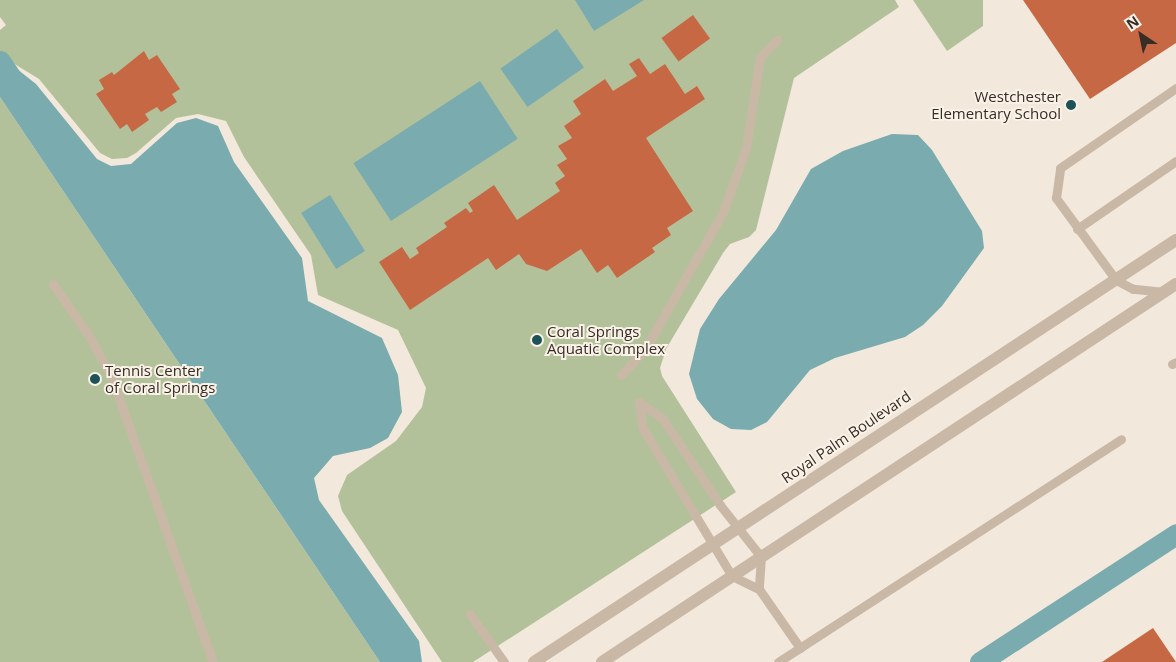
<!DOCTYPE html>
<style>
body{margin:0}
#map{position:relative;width:1176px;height:662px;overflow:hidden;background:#f2e8db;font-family:"Open Sans",sans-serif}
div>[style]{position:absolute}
.green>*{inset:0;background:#b3c19b}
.water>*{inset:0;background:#79abaf;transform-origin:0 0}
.canal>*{height:21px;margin:-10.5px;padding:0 10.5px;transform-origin:10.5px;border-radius:10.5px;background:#79abaf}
.building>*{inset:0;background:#c76844;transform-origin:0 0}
.service>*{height:9px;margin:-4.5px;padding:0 4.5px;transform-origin:4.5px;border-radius:4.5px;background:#cab8a7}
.tertiary>*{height:12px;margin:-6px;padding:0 6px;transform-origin:6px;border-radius:6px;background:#cab8a7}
.dots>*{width:14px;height:14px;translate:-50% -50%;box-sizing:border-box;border:2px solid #faf2e7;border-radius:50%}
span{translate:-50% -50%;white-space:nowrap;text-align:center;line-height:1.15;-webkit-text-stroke:4px #faf2e7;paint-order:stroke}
.poi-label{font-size:15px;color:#362d27}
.right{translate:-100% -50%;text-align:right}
.left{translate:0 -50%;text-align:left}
.street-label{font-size:15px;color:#362d27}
.north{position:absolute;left:1116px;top:10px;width:50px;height:50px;-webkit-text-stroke:4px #faf2e7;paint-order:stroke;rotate:326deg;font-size:14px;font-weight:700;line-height:20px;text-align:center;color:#362d27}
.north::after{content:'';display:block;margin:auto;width:18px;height:22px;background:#362d27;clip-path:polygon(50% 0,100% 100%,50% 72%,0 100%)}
</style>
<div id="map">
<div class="green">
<div style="clip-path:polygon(0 0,895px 0,899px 7px,794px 78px,756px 230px,749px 237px,730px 244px,723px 253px,666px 349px,660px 368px,662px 376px,736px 492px,473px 662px,442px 662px,342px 511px,338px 496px,347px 475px,396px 441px,422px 407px,426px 388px,398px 330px,318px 295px,311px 255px,244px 157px,226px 121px,198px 114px,176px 118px,136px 153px,127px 158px,112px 159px,100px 153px,39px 79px,13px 63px,0 72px,0 30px,6px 25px,0 17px)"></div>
<div style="clip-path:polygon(913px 0,983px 0,983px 26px,947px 51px)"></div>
<div style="clip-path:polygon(0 97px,380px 662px,0 662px)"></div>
</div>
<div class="water">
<div style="clip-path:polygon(575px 0,644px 0,594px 31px)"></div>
<div style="left:557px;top:29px;width:47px;height:69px;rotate:55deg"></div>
<div style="clip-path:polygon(17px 69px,36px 84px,97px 159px,111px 166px,131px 164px,177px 123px,196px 118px,218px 126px,234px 162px,302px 258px,308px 301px,382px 338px,398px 375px,402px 412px,388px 438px,370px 448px,333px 456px,314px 478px,319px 500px,419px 641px,422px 662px,380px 662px,0 97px,0 80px)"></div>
<div style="left:480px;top:81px;width:69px;height:151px;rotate:57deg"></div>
<div style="clip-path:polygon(892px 134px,918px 135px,932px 150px,982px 231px,984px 248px,942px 306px,923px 325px,905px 337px,835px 358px,810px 370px,767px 422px,751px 430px,731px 429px,713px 419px,697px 399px,689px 374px,700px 329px,719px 299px,776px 230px,811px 169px,843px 151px)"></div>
<div style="left:330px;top:195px;width:66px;height:34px;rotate:58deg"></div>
</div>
<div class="canal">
<div style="left:0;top:61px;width:45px;rotate:56deg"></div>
<div style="left:980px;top:662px;width:234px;rotate:-33.1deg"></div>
</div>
<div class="building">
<div style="clip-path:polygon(1023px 0,1176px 0,1176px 43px,1090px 99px)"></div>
<div style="left:693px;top:15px;width:29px;height:39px;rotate:54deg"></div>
<div style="clip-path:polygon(144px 51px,149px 60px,157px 55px,180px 89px,172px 94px,177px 102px,161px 112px,157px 107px,145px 114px,149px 120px,132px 132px,127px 124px,120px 129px,96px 94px,104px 89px,99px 80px,112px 72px,114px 75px)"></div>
<div style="clip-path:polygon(639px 58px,650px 74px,665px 64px,685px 94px,697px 86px,705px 99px,646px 138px,693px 211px,667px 228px,671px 235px,652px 248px,655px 252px,617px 278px,608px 265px,597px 273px,581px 249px,547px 271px,526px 264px,519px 254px,496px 270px,488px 258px,410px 310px,379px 262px,402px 247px,410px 259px,419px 253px,416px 248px,447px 227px,444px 223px,466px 208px,470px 213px,473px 211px,468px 203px,494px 185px,517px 220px,560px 191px,555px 183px,565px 176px,557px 165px,567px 159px,558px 146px,572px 138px,564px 126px,581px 114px,573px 101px,605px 79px,613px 91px,637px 76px,629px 64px)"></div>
<div style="clip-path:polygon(1153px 628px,1176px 662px,1102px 662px)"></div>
</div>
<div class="service">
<div style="left:1077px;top:229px;width:120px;rotate:-34.5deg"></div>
<div style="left:53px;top:284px;width:63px;rotate:55.3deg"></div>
<div style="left:89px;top:336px;width:46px;rotate:61.2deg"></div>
<div style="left:111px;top:376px;width:304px;rotate:70.4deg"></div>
<div style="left:1164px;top:292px;width:31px;rotate:-174deg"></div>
<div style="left:1133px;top:289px;width:19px;rotate:-152deg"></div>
<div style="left:1116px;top:280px;width:102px;rotate:-126.2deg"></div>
<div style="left:1056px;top:198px;width:30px;rotate:-82deg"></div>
<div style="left:1060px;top:168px;width:141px;rotate:-34.6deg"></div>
<div style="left:1172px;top:364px;width:4px;rotate:-27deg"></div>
<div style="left:621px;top:375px;width:35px;rotate:-47deg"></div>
<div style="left:645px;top:349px;width:158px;rotate:-60.3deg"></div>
<div style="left:723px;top:212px;width:68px;rotate:-70.2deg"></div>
<div style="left:746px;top:148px;width:92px;rotate:-81.3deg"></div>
<div style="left:760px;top:57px;width:24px;rotate:-45deg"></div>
<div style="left:639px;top:402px;width:25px;rotate:83deg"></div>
<div style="left:642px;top:427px;width:174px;rotate:58.9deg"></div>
<div style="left:732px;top:576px;width:30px;rotate:26deg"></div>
<div style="left:759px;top:589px;width:72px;rotate:55.2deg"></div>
<div style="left:639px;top:402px;width:28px;rotate:35deg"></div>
<div style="left:662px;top:418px;width:105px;rotate:56.3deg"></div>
<div style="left:720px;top:505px;width:66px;rotate:51.7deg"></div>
<div style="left:761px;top:557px;width:32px;rotate:94deg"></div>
<div style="left:470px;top:614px;width:59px;rotate:54.7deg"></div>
<div style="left:778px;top:662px;width:409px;rotate:-33deg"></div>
</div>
<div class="tertiary">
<div style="left:534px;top:662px;width:768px;rotate:-33.32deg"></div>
<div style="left:602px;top:662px;width:687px;rotate:-33.37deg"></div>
</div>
<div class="dots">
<div style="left:1071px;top:105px;background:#1c5258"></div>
<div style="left:537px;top:340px;background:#1c5258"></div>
<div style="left:95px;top:379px;background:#1c5258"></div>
</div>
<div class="poi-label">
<span class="right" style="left:1061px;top:105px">Westchester<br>Elementary School</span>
<span class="left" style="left:547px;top:340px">Coral Springs<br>Aquatic Complex</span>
<span class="left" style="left:105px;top:379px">Tennis Center<br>of Coral Springs</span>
</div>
<div class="street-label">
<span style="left:846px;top:437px;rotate:-34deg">Royal Palm Boulevard</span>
</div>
<div class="north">N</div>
</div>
